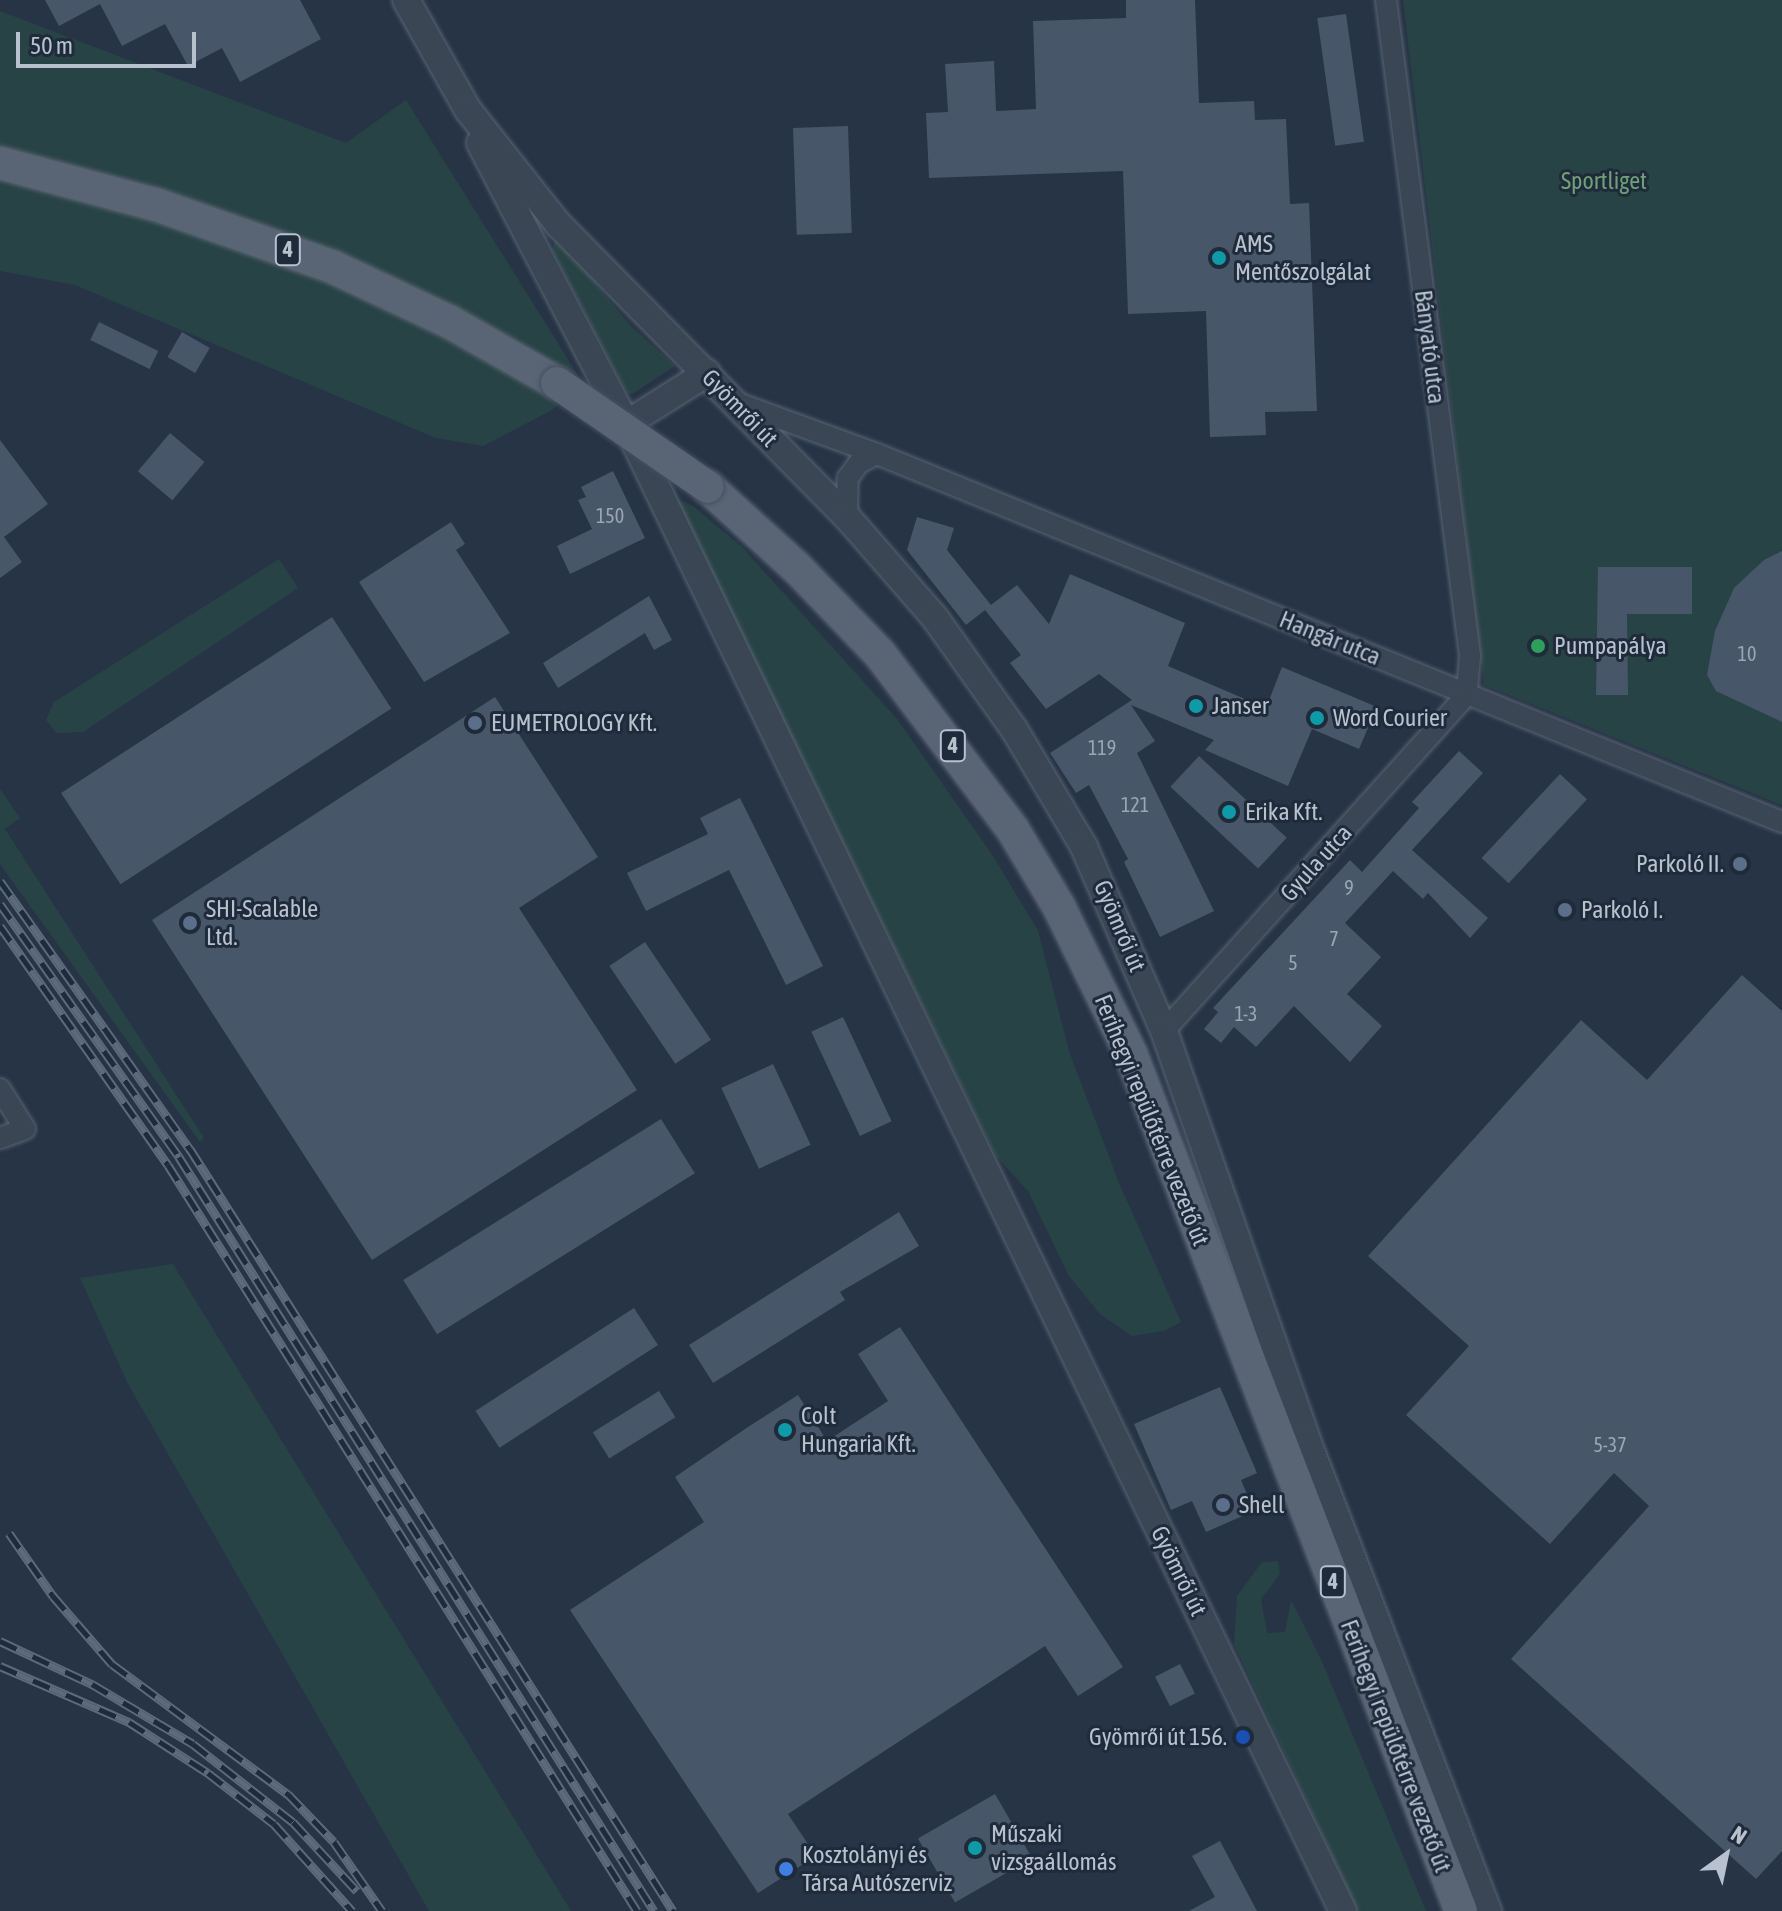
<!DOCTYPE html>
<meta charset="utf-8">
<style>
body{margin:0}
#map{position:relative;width:1782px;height:1911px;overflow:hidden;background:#263446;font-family:"Asap Condensed",sans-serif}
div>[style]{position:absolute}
.green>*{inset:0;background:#284346}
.building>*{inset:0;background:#48566a;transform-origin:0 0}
.roads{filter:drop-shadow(0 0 2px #596472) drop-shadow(0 0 2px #596472)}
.minor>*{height:20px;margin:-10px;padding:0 10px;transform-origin:10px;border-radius:10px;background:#3b4655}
.tertiary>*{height:26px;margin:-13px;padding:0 13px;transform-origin:13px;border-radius:13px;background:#3b4655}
.primary>*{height:32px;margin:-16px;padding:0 16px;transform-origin:16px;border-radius:16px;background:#596575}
.rail>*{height:9px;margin-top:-4.5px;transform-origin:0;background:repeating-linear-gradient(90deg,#1f2b3a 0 18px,#5d6a7c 0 36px);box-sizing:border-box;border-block:2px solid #5d6a7c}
.bridges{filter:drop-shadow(0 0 2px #444f5e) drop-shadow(0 0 2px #444f5e)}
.primary-bridge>*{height:32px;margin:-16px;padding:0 16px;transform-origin:16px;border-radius:16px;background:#596575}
.dots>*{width:22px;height:22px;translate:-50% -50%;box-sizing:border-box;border:4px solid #1f2b3a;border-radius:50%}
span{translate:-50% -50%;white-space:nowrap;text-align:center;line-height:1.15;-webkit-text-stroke:6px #1f2b3a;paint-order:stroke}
.number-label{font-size:20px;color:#9ca6b5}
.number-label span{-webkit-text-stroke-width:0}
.shield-label span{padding:2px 6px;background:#1f2b3a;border:2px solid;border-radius:6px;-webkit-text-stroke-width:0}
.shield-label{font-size:22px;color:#b8c1ce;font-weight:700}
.park-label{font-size:24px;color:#6ea079}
.poi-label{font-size:24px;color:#b8c1ce}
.left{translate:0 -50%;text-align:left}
.right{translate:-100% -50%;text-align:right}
.street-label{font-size:24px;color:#b8c1ce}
.north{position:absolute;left:1686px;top:1815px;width:80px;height:80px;-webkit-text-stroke:6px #1f2b3a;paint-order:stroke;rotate:33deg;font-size:22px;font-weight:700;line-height:32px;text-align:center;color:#b8c1ce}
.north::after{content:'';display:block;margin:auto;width:28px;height:36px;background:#b8c1ce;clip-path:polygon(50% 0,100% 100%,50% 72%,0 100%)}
.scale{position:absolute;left:16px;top:32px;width:180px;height:36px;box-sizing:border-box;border:4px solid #b8c1ce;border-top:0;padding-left:10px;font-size:24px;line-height:28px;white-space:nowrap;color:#b8c1ce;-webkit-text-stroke:6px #1f2b3a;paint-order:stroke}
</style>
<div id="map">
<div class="green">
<div style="clip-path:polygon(1403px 0,1782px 0,1782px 805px,1484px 685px)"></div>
<div style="clip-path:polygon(0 11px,346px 143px,406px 100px,584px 385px,552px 410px,483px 446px,436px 438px,75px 285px,0 271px)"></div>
<div style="clip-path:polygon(557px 236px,591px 267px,598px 287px,630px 325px,675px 366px,632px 394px,627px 393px,552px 249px)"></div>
<div style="clip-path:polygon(676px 499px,693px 506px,742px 547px,897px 719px,993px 856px,1038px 931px,1069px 1051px,1119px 1183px,1181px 1322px,1164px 1331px,1132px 1336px,1100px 1314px,1069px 1276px,1028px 1191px,996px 1156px)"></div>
<div style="clip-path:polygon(279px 559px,298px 588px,83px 732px,56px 733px,46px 720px,54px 702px)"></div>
<div style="clip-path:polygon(0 789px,20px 818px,5px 829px,204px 1138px,200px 1142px,0 864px)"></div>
<div style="clip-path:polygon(173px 1264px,571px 1911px,429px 1911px,128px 1384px,80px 1278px)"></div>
<div style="clip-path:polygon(1278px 1561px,1280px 1574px,1261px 1599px,1267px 1633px,1285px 1632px,1291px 1600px,1323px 1664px,1426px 1911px,1358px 1911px,1234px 1644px,1237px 1596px,1262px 1562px)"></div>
</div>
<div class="building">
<div style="clip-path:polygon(45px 0,300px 0,321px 39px,240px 82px,222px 48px,188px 66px,165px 24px,122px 46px,100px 4px,59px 26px)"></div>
<div style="clip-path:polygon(1126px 0,1195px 0,1199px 103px,1254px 101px,1255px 120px,1286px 119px,1290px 204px,1309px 203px,1317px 411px,1265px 412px,1266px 435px,1210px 437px,1206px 311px,1128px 314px,1123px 171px,929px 178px,926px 113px,948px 112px,945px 64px,994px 61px,996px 111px,1036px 109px,1033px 21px,1126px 18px)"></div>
<div style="left:1346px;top:14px;width:129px;height:29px;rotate:82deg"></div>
<div style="left:848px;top:126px;width:107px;height:55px;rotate:88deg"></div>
<div style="left:99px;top:322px;width:66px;height:20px;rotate:26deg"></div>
<div style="left:182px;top:332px;width:32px;height:29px;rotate:30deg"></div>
<div style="left:170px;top:433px;width:45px;height:50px;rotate:40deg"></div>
<div style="clip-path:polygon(0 440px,48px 504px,4px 537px,22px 562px,0 578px)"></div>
<div style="clip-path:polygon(613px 471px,645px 538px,570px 574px,557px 546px,592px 529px,578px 500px,586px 497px,581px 487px)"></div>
<div style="clip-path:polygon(917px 517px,954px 528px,947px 550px,991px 605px,1017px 585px,1049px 624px,1070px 574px,1185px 623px,1168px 666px,1266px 708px,1282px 667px,1377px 707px,1359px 749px,1312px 729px,1288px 786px,1205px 750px,1214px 740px,1131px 705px,1155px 741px,1137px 753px,1214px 911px,1160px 937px,1124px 862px,1128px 859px,1089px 785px,1076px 793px,1050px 753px,1132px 700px,1099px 674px,1046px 709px,1010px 663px,1021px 655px,985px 610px,966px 625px,907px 550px)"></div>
<div style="clip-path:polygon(451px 522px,465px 544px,456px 550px,510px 633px,424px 682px,359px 582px)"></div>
<div style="clip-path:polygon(1782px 551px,1782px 722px,1716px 691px,1707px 675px,1715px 631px,1734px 588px,1764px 560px)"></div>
<div style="clip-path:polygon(1598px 567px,1692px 567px,1692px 614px,1627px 614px,1628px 695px,1596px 695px)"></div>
<div style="clip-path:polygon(649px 596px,672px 640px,654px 650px,645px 633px,558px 688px,543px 663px)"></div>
<div style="left:332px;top:617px;width:109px;height:323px;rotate:57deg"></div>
<div style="clip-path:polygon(495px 697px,598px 857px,519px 908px,637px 1090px,372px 1260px,152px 920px)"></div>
<div style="clip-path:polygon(1459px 751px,1483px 773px,1412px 850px,1488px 918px,1470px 938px,1428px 893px,1423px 899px,1393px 871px,1345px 923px,1381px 957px,1347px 994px,1382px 1026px,1350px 1062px,1294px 1006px,1256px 1047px,1234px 1027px,1221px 1043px,1204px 1029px,1218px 1012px,1213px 1008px,1350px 860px,1362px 872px,1419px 808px,1412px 802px)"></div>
<div style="left:1199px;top:756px;width:120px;height:42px;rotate:43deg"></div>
<div style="left:1560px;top:774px;width:37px;height:115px;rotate:43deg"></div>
<div style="clip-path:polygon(740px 798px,823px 966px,786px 985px,729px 870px,646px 911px,627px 873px,708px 834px,700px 818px)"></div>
<div style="left:645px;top:942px;width:118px;height:43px;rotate:56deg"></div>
<div style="clip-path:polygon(1742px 975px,1782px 1011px,1782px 1851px,1756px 1879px,1511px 1659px,1649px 1506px,1614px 1473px,1550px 1544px,1406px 1415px,1469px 1346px,1368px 1256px,1581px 1020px,1647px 1080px)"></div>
<div style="left:843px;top:1017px;width:115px;height:35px;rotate:65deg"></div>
<div style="left:773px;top:1064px;width:89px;height:57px;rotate:65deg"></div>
<div style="left:661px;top:1119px;width:64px;height:304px;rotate:58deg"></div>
<div style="clip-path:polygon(899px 1212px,919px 1246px,840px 1292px,845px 1300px,713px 1383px,689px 1345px)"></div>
<div style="left:634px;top:1308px;width:44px;height:189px;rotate:57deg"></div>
<div style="clip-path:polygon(900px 1327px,1123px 1667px,1078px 1696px,1045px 1646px,788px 1814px,816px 1856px,758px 1893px,570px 1610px,704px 1522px,675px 1477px,748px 1427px,798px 1395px,827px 1441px,888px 1401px,858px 1354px)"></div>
<div style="clip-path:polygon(1220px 1387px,1257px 1473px,1241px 1480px,1254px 1511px,1206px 1532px,1192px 1501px,1171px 1510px,1134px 1424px)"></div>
<div style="left:659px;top:1391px;width:31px;height:78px;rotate:58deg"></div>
<div style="left:1180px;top:1664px;width:33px;height:28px;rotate:63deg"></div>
<div style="left:995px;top:1794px;width:74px;height:89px;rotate:60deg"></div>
<div style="clip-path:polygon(1220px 1841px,1257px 1911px,1189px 1911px,1215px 1897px,1192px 1856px)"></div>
</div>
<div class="roads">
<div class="minor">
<div style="left:1386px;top:0;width:661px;rotate:82.7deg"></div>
<div style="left:1470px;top:656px;width:38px;rotate:95deg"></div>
<div style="left:735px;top:402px;width:151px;rotate:20.1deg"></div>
<div style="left:877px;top:454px;width:977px;rotate:22.13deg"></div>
<div style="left:847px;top:517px;width:39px;rotate:-89deg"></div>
<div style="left:848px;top:478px;width:19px;rotate:-54deg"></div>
<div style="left:859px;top:463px;width:20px;rotate:-27deg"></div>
<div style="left:1164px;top:1031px;width:453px;rotate:-48deg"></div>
<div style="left:0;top:1089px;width:47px;rotate:58deg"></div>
<div style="left:25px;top:1129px;width:27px;rotate:160deg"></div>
</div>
<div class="tertiary">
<div style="left:406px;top:0;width:126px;rotate:60.6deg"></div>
<div style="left:468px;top:110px;width:145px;rotate:51.7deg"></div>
<div style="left:558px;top:224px;width:412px;rotate:45.4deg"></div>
<div style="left:847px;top:517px;width:134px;rotate:48.9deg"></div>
<div style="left:935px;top:618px;width:136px;rotate:54.6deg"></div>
<div style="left:1014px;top:729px;width:137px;rotate:59.3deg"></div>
<div style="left:1084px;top:847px;width:201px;rotate:66.5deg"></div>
<div style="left:1164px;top:1031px;width:433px;rotate:70.7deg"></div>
<div style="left:1307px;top:1440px;width:505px;rotate:68.98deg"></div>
<div style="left:480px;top:143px;width:317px;rotate:62.5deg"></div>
<div style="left:626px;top:424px;width:1651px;rotate:64.26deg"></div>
<div style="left:626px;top:424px;width:96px;rotate:-32.2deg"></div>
</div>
<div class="primary">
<div style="left:0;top:163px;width:163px;rotate:15deg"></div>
<div style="left:157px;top:205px;width:187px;rotate:19.4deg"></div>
<div style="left:333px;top:267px;width:129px;rotate:25.2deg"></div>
<div style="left:450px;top:322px;width:123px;rotate:29.7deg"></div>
<div style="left:708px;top:487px;width:119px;rotate:42.3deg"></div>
<div style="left:796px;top:567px;width:121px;rotate:46deg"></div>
<div style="left:880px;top:654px;width:221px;rotate:52.9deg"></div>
<div style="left:1013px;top:830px;width:90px;rotate:59.1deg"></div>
<div style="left:1059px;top:907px;width:164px;rotate:63.9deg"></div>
<div style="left:1131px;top:1054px;width:918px;rotate:68.94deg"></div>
</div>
</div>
<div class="rail">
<div style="left:0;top:881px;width:329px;rotate:54.7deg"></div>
<div style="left:190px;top:1149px;width:902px;rotate:57.63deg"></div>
<div style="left:0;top:904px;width:310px;rotate:54.7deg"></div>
<div style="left:179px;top:1157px;width:891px;rotate:57.79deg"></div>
<div style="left:0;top:926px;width:292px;rotate:54.9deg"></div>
<div style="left:168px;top:1165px;width:881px;rotate:57.84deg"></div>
<div style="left:9px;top:1533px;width:77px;rotate:55.1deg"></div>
<div style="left:53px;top:1596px;width:90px;rotate:49.1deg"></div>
<div style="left:112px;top:1664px;width:219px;rotate:36.5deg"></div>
<div style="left:288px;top:1794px;width:66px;rotate:46.2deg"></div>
<div style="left:334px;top:1842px;width:84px;rotate:55.2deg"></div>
<div style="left:0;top:1641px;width:102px;rotate:25.1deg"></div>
<div style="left:92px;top:1684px;width:117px;rotate:30.7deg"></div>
<div style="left:193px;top:1744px;width:127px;rotate:38deg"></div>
<div style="left:293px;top:1822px;width:94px;rotate:47.2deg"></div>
<div style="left:0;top:1666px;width:141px;rotate:23.5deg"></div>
<div style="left:129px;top:1722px;width:94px;rotate:32.8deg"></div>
<div style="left:208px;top:1773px;width:83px;rotate:37.7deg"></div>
<div style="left:274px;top:1824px;width:117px;rotate:48.1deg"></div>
</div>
<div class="bridges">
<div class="primary-bridge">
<div style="left:557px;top:383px;width:183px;rotate:34.6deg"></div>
</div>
</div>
<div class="dots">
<div style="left:1219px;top:258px;background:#0f9aa8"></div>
<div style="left:1538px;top:646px;background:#2e9e5b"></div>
<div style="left:1196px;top:706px;background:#0f9aa8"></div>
<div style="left:1317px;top:718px;background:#0f9aa8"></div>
<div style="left:475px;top:723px;background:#5c6f8a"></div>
<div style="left:1229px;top:812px;background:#0f9aa8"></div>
<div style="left:1740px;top:864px;background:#5c6f8a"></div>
<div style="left:1565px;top:910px;background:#5c6f8a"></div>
<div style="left:190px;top:923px;background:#5c6f8a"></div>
<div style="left:785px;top:1430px;background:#0f9aa8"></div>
<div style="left:1223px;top:1505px;background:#5c6f8a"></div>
<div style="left:1243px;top:1737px;background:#1a4fb4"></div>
<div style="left:975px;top:1848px;background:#0f9aa8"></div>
<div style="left:786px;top:1869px;background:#3f7fe0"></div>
</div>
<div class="number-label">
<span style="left:610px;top:515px">150</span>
<span style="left:1747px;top:653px">10</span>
<span style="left:1102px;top:747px">119</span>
<span style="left:1135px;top:804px">121</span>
<span style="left:1349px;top:887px">9</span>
<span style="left:1334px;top:938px">7</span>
<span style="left:1293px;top:962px">5</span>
<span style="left:1246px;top:1013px">1-3</span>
<span style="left:1610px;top:1444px">5-37</span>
</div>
<div class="shield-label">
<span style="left:288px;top:250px">4</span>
<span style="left:953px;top:746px">4</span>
<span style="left:1333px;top:1582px">4</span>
</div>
<div class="park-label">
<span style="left:1604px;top:181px">Sportliget</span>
</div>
<div class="poi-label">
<span class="left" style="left:1235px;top:258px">AMS<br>Mentőszolgálat</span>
<span class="left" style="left:1554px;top:646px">Pumpapálya</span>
<span class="left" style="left:1212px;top:706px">Janser</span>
<span class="left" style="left:1333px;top:718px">Word Courier</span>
<span class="left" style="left:491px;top:723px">EUMETROLOGY Kft.</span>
<span class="left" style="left:1245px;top:812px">Erika Kft.</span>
<span class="right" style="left:1724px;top:864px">Parkoló II.</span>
<span class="left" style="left:206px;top:923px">SHI-Scalable<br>Ltd.</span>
<span class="left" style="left:1581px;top:910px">Parkoló I.</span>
<span class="left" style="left:801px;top:1430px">Colt<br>Hungaria Kft.</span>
<span class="left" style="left:1239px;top:1505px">Shell</span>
<span class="right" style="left:1227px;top:1737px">Gyömrői út 156.</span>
<span class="left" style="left:991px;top:1848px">Műszaki<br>vizsgaállomás</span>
<span class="left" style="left:802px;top:1869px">Kosztolányi és<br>Társa Autószerviz</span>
</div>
<div class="street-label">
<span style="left:1430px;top:347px;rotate:83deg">Bányató utca</span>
<span style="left:740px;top:408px;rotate:46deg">Gyömrői út</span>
<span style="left:1330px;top:638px;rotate:22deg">Hangár utca</span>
<span style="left:1316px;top:863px;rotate:-48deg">Gyula utca</span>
<span style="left:1120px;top:926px;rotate:67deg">Gyömrői út</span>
<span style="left:1152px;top:1120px;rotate:68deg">Ferihegyi repülőtérre vezető út</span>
<span style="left:1179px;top:1571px;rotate:64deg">Gyömrői út</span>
<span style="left:1396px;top:1746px;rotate:69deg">Ferihegyi repülőtérre vezető út</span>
</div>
<div class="north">N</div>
<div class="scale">50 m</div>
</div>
